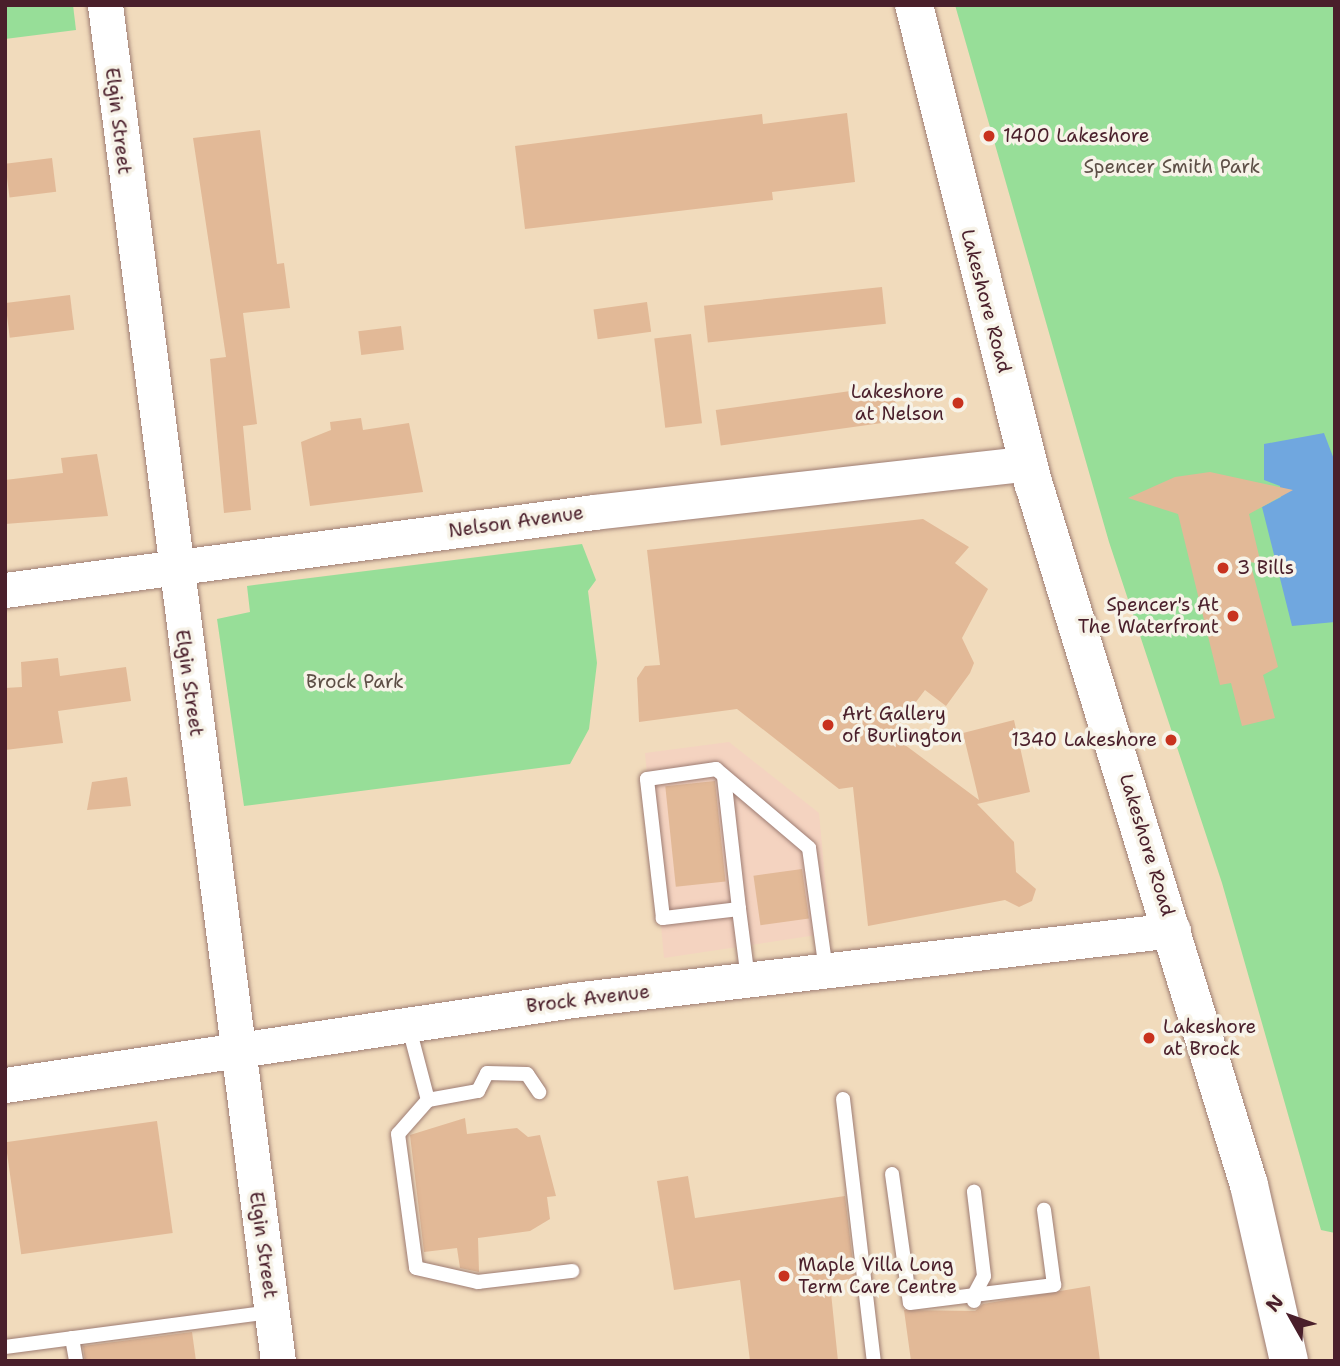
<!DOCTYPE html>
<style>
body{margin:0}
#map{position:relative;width:1340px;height:1366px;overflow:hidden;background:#f1dbbc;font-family:"Shantell Sans",sans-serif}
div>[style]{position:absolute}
.built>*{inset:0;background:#f4d3c0}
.green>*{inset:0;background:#97de98}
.water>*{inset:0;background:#70a7df}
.building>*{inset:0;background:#e2b997;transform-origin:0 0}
.roads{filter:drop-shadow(0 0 2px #9e7d74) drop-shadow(0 0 2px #9e7d74)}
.service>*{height:14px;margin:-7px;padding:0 7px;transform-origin:7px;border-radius:7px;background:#fff}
.tertiary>*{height:35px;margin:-17.5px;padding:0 17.5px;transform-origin:17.5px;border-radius:17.5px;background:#fff}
.primary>*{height:38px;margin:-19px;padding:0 19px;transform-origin:19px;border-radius:19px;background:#fff}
.dots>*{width:19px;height:19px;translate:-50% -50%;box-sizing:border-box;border:4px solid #f7f3e8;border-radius:50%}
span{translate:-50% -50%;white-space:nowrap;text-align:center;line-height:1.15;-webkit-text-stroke:7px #f7f3e8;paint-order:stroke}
.street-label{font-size:19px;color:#4a1f2b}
.poi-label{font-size:19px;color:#4a1f2b}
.left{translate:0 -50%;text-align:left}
.right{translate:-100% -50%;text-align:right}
.park-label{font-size:19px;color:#5d4f46}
.frame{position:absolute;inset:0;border:7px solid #4a1f2b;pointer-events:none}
.north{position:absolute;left:1256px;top:1282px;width:70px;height:70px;-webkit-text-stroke:5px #f7f3e8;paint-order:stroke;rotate:310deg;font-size:19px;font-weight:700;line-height:28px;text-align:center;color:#4a1f2b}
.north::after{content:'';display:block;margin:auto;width:24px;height:32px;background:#4a1f2b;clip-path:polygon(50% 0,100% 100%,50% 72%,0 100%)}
</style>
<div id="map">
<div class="built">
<div style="clip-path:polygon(729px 742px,819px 813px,830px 933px,664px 958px,645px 753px)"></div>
</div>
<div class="green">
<div style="clip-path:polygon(5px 5px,73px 5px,76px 30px,5px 39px)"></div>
<div style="clip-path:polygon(955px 5px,1335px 5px,1335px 1233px,1321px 1230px,1222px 883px,1109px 542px)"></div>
<div style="clip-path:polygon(582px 544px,596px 580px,588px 591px,597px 663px,589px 729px,570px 764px,244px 806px,217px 619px,250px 612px,247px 586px)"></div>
</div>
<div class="water">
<div style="clip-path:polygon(1324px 433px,1335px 462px,1335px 622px,1292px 626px,1262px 507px,1281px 497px,1280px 486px,1264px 480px,1264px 444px)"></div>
</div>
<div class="building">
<div style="clip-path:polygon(847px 113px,855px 182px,772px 192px,773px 200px,525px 229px,515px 146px,762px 114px,763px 124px)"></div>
<div style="clip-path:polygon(260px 130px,277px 264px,284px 263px,290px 308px,243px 313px,257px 424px,243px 426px,251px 510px,224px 513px,210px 359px,226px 357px,193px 138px)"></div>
<div style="left:52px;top:158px;width:34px;height:47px;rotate:83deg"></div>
<div style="left:882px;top:287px;width:37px;height:179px;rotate:84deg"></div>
<div style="left:70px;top:295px;width:35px;height:65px;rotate:83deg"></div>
<div style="left:647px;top:302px;width:30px;height:54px;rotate:82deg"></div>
<div style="left:401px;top:326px;width:24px;height:43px;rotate:83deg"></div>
<div style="left:691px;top:334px;width:90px;height:37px;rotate:83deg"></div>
<div style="left:893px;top:385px;width:36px;height:179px;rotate:82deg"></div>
<div style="clip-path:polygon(361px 418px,363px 430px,409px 423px,423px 492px,310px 506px,301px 442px,331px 430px,330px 422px)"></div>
<div style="clip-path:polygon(97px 454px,108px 516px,5px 524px,5px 480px,63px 473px,61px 458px)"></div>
<div style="clip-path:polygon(1210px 472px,1293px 490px,1249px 514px,1261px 564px,1250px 562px,1278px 667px,1263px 675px,1275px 718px,1242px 726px,1231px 683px,1220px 685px,1178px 514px,1128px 498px,1175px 477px)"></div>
<div style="clip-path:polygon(923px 519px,969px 547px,955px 563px,988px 589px,962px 638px,974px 663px,970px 673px,946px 706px,925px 690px,896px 728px,897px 739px,979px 800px,963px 733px,1014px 720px,1030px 792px,977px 804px,1014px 842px,1016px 872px,1036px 889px,1032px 901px,1019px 907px,1005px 900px,868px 926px,853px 787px,839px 789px,737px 709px,639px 722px,637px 678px,645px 666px,660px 665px,647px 550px)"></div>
<div style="clip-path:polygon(58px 658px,60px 676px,126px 667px,131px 701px,58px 711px,63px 743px,5px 750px,5px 688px,22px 687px,21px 662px)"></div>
<div style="clip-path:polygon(127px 777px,131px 806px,87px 810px,92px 782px)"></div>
<div style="left:715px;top:781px;width:101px;height:50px;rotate:84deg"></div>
<div style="left:802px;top:869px;width:50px;height:49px;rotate:82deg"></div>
<div style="clip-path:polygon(465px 1118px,467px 1134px,517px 1128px,528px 1137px,540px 1135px,556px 1196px,547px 1197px,550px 1219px,530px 1231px,478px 1238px,479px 1272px,460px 1268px,457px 1248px,424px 1252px,410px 1135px)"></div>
<div style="left:157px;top:1121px;width:113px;height:153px;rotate:82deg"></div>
<div style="clip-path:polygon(688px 1176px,695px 1218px,845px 1196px,855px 1280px,830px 1283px,838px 1361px,750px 1361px,740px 1280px,674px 1290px,657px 1181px)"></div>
<div style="clip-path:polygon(1090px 1286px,1100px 1361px,911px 1361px,904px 1310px,975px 1311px,983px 1304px)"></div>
<div style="clip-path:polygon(192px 1332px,196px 1361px,85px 1361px,83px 1346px)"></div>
</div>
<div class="roads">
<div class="service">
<div style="left:724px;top:777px;width:133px;rotate:83.5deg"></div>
<div style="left:739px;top:909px;width:77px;rotate:173.2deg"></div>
<div style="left:663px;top:918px;width:140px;rotate:-96.6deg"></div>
<div style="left:647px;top:779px;width:70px;rotate:-8.2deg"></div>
<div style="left:716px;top:769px;width:122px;rotate:40.3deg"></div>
<div style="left:809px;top:848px;width:123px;rotate:82.1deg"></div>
<div style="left:739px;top:909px;width:71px;rotate:82.7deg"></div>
<div style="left:408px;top:1024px;width:79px;rotate:75.3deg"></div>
<div style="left:428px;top:1100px;width:51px;rotate:-10.2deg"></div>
<div style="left:478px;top:1091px;width:20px;rotate:-63deg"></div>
<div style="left:487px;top:1073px;width:40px;rotate:1.4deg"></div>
<div style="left:527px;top:1074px;width:22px;rotate:56deg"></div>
<div style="left:843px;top:1099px;width:264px;rotate:83.3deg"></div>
<div style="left:428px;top:1100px;width:45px;rotate:131.4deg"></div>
<div style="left:398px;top:1134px;width:135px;rotate:82.3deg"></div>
<div style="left:416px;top:1268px;width:64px;rotate:12.7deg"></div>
<div style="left:478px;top:1282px;width:95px;rotate:-6.7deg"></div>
<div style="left:892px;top:1174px;width:130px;rotate:82.1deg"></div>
<div style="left:910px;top:1303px;width:64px;rotate:-7.1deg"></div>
<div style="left:974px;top:1295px;width:6px;rotate:90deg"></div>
<div style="left:974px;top:1295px;width:81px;rotate:-7.1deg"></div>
<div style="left:1054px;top:1285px;width:76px;rotate:-97.6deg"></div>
<div style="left:974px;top:1295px;width:21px;rotate:-62deg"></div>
<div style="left:984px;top:1276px;width:85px;rotate:-96.8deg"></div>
<div style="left:72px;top:1338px;width:23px;rotate:80deg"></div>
<div style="left:5px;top:1347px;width:269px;rotate:-7.5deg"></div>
</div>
<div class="tertiary">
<div style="left:105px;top:5px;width:1367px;rotate:82.73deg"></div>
<div style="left:5px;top:590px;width:594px;rotate:-7.54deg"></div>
<div style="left:594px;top:512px;width:437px;rotate:-6.4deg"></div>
<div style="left:5px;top:1085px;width:574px;rotate:-8.51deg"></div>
<div style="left:573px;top:1000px;width:604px;rotate:-6.65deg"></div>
</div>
<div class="primary">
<div style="left:914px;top:5px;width:495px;rotate:76deg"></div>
<div style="left:1034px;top:485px;width:732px;rotate:72.93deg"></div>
<div style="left:1249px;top:1185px;width:180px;rotate:77.2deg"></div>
</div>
</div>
<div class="dots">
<div style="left:989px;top:136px;background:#c8321e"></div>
<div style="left:958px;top:403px;background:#c8321e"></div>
<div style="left:1223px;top:568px;background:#c8321e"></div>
<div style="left:1233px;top:616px;background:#c8321e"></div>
<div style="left:828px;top:725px;background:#c8321e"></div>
<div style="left:1171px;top:740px;background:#c8321e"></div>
<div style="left:1149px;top:1038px;background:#c8321e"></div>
<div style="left:784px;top:1276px;background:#c8321e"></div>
</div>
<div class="street-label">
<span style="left:118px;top:121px;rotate:83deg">Elgin Street</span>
<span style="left:986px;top:301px;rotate:75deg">Lakeshore Road</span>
<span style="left:516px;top:522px;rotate:-8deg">Nelson Avenue</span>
<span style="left:189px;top:683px;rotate:82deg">Elgin Street</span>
<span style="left:1147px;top:845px;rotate:73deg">Lakeshore Road</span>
<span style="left:588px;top:999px;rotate:-7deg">Brock Avenue</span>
<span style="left:263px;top:1245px;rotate:82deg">Elgin Street</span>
</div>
<div class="poi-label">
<span class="left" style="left:1003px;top:136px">1400 Lakeshore</span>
<span class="right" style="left:944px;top:403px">Lakeshore<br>at Nelson</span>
<span class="left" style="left:1237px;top:568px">3 Bills</span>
<span class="right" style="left:1219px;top:616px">Spencer's At<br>The Waterfront</span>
<span class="left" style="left:842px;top:725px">Art Gallery<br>of Burlington</span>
<span class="right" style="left:1157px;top:740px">1340 Lakeshore</span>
<span class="left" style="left:1163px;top:1038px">Lakeshore<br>at Brock</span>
<span class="left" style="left:798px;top:1276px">Maple Villa Long<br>Term Care Centre</span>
</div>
<div class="park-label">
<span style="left:1172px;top:167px">Spencer Smith Park</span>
<span style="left:355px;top:682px">Brock Park</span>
</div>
<div class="frame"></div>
<div class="north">N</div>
</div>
